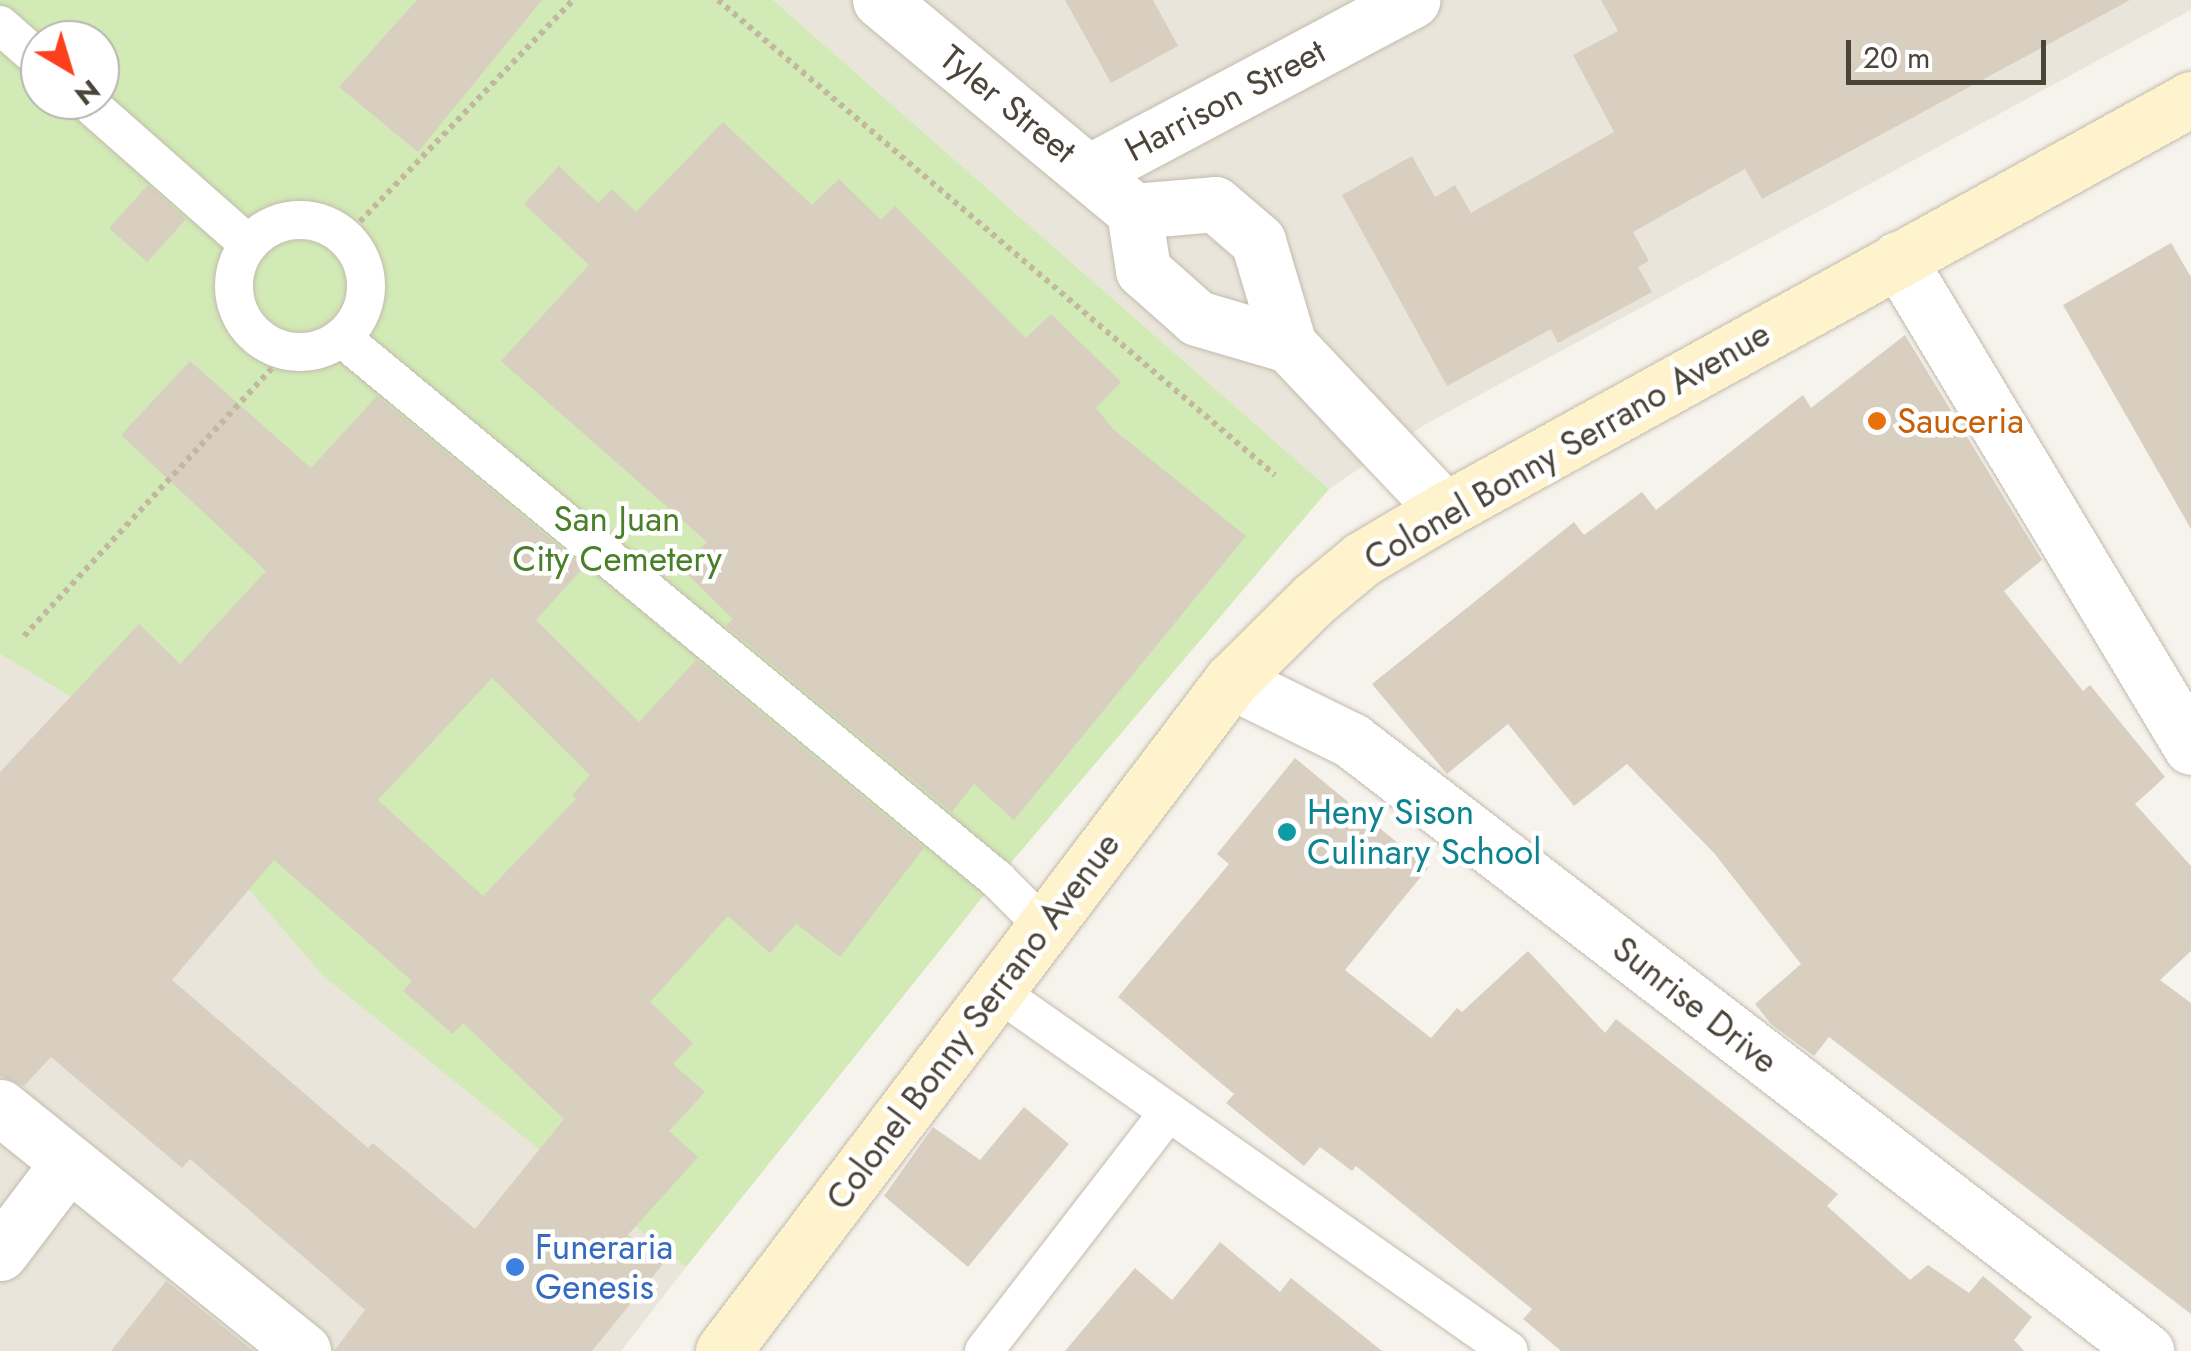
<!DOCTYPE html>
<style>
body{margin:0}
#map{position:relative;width:2191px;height:1351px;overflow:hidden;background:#f6f3ec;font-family:Jost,sans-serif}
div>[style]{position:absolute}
.residential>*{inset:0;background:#eae5da}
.green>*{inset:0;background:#d2eab5}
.building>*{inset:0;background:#d8cfc1;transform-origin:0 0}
.path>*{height:6px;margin-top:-3px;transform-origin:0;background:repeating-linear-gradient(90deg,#c4b79f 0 5px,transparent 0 10px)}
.roads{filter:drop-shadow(0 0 2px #c2bbae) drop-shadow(0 0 2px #c2bbae)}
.service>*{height:38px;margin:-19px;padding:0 19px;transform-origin:19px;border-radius:19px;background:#fff}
.service>.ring{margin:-19px;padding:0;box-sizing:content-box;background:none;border:38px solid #fff;border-radius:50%}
.minor>*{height:55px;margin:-27.5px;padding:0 27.5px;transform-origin:27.5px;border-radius:27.5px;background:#fff}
.secondary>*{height:55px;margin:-27.5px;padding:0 27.5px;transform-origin:27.5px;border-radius:27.5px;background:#fff3cd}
.dots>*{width:28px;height:28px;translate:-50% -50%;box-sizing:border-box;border:5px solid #fff;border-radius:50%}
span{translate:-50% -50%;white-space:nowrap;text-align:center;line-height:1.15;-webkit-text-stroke:9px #fff;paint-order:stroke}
.street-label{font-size:35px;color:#4b4439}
.food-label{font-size:35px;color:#c56008}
.left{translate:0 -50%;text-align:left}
.park-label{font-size:35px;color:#4a7f2a}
.culture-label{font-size:35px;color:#0d838f}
.shop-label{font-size:35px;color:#366cbe}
.north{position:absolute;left:20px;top:20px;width:100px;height:100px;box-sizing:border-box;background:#fff;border:2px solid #b7b4b0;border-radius:50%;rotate:142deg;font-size:28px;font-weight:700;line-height:40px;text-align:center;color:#4b4439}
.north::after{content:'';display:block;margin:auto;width:35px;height:45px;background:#fc3f1d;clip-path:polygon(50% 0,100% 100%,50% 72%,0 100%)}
.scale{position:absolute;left:1846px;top:40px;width:200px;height:45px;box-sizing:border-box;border:5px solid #4b4439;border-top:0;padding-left:12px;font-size:30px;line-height:35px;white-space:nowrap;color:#4b4439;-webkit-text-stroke:8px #fff;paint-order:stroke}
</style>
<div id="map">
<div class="residential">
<div style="clip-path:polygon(773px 0,2191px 0,2191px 10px,1424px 425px,1329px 489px)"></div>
<div style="clip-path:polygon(0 654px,96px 712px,324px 977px,686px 1267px,621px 1351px,0 1351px)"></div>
</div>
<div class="green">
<div style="clip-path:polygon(evenodd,0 0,773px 0,1329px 489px,997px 879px,686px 1267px,324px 977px,96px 712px,0 654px,0 0,40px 40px,100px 40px,100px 100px,40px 100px,40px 40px)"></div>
</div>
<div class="building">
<div style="clip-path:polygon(417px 0,542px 0,418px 152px,339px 87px)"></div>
<div style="clip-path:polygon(1065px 0,1153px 0,1178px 46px,1111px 83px)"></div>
<div style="clip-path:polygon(1601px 0,2130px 0,1762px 199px,1745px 169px,1633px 232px,1649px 261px,1638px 267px,1652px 292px,1558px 343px,1551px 329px,1447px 386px,1342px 195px,1412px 156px,1435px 197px,1455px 185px,1471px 213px,1614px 132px,1573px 55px,1618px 31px)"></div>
<div style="clip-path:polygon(723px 122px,812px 205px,839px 179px,881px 220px,895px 206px,1026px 338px,1051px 314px,1121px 382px,1096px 408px,1113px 429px,1246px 536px,1014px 820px,974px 784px,952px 812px,726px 626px,733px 619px,681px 568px,707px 542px,501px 361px,589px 265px,524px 204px,559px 166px,598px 203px,612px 189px,636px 212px)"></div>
<div style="left:148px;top:185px;width:51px;height:58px;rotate:42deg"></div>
<div style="clip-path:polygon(2171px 243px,2191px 277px,2191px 529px,2063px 305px)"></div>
<div style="clip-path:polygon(1905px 335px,2042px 560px,2004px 591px,2083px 691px,2090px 685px,2165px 777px,2135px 804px,2191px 866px,2191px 951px,2160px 980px,2191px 1003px,2191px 1314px,1829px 1037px,1814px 1056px,1771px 1024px,1755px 1004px,1801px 964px,1714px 853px,1627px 764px,1574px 806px,1508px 724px,1447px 774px,1372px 684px,1574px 522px,1584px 535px,1642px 492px,1656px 510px,1803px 395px,1811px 408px)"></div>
<div style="clip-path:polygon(evenodd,190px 361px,311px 468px,377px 396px,584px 567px,536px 620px,639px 722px,696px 660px,924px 848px,840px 957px,796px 924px,770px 953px,728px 916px,650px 1002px,693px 1043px,673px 1064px,705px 1092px,669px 1131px,698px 1157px,628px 1235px,663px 1264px,592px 1351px,334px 1351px,365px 1310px,190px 1159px,182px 1168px,51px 1057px,24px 1086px,0 1076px,0 772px,139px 624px,180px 664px,266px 571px,121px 435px,190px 361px,492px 678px,590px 775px,572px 795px,576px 799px,483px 896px,378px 800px,492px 678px,190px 361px,274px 860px,412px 981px,403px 991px,453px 1034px,463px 1023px,564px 1119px,475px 1229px,373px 1143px,368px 1148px,172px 980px,274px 860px)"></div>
<div style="clip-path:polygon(1295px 758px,1428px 868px,1345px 970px,1431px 1038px,1457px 1008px,1462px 1012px,1528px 951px,1605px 1033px,1616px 1019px,1838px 1194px,1827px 1206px,1910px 1280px,1928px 1265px,1969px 1293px,1983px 1276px,2032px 1317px,2014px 1340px,2024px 1351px,1561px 1351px,1523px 1319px,1532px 1309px,1356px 1166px,1352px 1171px,1320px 1147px,1304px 1166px,1226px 1103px,1234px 1094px,1118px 997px,1229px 864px,1217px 854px)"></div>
<div style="clip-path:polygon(1024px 1107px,1069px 1144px,968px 1267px,884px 1196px,933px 1127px,980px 1160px)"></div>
<div style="clip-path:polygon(1220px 1242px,1280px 1292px,1291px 1278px,1382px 1351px,1065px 1351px,1135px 1268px,1172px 1300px)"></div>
<div style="clip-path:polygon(166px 1281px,253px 1351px,111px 1351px)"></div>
</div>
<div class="path">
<div style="left:718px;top:0;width:732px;rotate:40.46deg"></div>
<div style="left:346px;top:236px;width:327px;rotate:-46.1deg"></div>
<div style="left:24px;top:636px;width:386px;rotate:-47.2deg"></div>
</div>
<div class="roads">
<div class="service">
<div style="left:0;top:25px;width:53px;rotate:41.2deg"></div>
<div style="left:85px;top:100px;width:216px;rotate:41.4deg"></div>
<div class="ring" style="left:234px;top:220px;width:94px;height:94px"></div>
<div style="left:342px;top:338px;width:850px;rotate:39.56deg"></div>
<div style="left:997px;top:879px;width:66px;rotate:45deg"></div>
<div style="left:994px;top:989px;width:629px;rotate:35.1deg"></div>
<div style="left:984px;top:1351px;width:299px;rotate:-52.3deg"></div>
</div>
<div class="minor">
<div style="left:880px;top:0;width:330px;rotate:39.7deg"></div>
<div style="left:1134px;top:211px;width:60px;rotate:81.3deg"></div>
<div style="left:1143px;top:270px;width:72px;rotate:41.6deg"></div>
<div style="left:1197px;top:318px;width:96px;rotate:16.4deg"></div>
<div style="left:1091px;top:171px;width:364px;rotate:-28deg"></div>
<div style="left:1134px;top:211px;width:81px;rotate:-4.9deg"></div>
<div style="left:1215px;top:204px;width:57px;rotate:40.7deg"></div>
<div style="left:1258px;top:241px;width:109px;rotate:73.4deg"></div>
<div style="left:1289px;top:345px;width:227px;rotate:46.6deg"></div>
<div style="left:1898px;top:259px;width:569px;rotate:59.02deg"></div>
<div style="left:1231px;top:681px;width:134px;rotate:26.2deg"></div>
<div style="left:1351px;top:740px;width:1003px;rotate:37.54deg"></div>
<div style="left:0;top:1107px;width:389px;rotate:38.8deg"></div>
<div style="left:0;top:1253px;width:113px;rotate:-52.9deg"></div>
</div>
<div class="secondary">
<div style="left:723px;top:1351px;width:841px;rotate:-52.83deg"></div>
<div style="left:1231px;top:681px;width:117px;rotate:-44.7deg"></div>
<div style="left:1314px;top:599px;width:62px;rotate:-39.8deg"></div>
<div style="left:1362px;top:559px;width:96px;rotate:-30.6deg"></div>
<div style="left:1445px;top:510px;width:852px;rotate:-28.85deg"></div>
</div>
</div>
<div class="dots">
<div style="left:1877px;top:421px;background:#e8710a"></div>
<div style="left:1287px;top:832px;background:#0f9aa8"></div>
<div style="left:515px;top:1267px;background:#3f7fe0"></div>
</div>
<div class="street-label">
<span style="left:1225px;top:100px;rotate:-28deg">Harrison Street</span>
<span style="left:1008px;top:104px;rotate:39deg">Tyler Street</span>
<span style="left:1567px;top:446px;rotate:-30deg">Colonel Bonny Serrano Avenue</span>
<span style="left:1695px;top:1005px;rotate:38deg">Sunrise Drive</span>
<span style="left:973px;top:1021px;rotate:-53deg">Colonel Bonny Serrano Avenue</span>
</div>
<div class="food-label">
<span class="left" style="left:1897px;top:421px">Sauceria</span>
</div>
<div class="park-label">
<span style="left:617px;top:539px">San Juan<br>City Cemetery</span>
</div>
<div class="culture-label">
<span class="left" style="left:1307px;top:832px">Heny Sison<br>Culinary School</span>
</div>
<div class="shop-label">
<span class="left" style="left:535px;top:1267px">Funeraria<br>Genesis</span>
</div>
<div class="north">N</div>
<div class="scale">20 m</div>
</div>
